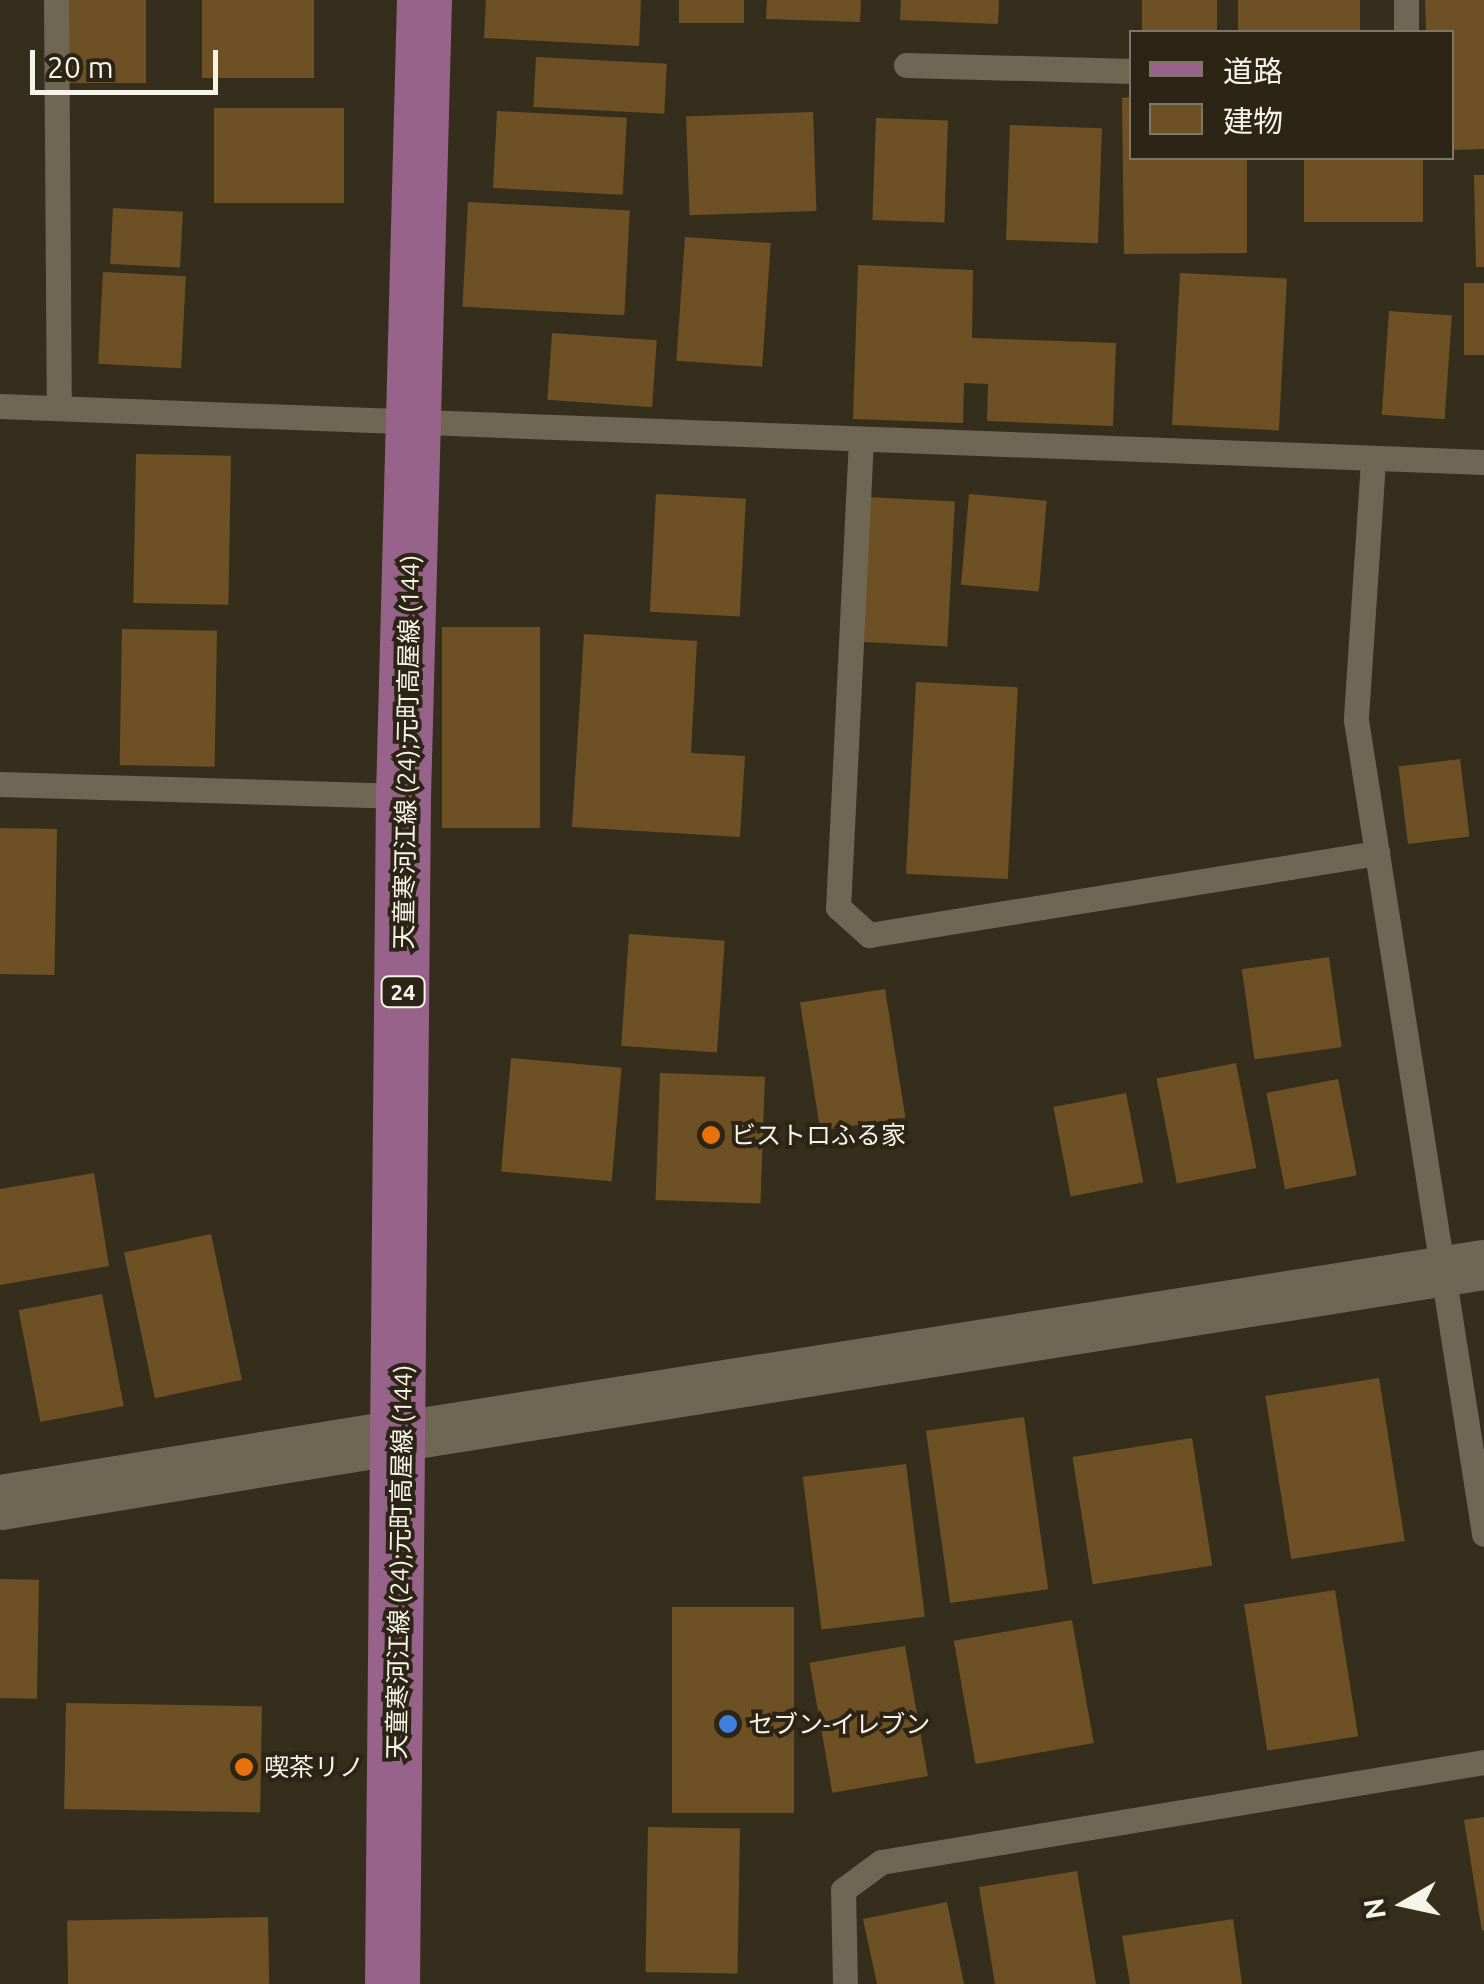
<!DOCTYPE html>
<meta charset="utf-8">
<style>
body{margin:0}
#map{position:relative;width:1484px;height:1984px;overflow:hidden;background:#362e1d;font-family:Ubuntu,"Noto Sans JP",sans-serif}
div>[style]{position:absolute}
.building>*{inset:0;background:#6d5125;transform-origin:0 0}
.service>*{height:25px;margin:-12.5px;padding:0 12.5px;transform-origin:12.5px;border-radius:12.5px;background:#6f6654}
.minor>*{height:50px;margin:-25px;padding:0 25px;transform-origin:25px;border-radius:25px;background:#6f6654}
.tertiary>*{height:55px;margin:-27.5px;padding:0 27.5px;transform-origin:27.5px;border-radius:27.5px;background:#6f6654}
.primary>*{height:55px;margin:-27.5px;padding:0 27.5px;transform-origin:27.5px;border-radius:27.5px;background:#98638a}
.dots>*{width:28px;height:28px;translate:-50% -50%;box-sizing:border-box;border:5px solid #2c2414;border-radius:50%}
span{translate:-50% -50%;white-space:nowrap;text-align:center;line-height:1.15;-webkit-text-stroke:8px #2c2414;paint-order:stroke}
.shield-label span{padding:2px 8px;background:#2c2414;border:2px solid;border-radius:8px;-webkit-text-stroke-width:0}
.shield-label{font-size:22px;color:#f8f3e9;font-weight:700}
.street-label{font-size:25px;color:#f8f3e9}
.poi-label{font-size:25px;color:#f8f3e9}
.left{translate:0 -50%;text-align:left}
.legend{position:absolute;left:1129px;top:30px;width:325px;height:130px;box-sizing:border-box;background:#2c2414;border:2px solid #7e7769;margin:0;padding:12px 18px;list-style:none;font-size:30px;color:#f8f3e9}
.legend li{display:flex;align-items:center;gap:20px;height:50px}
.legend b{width:50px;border:2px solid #7e7769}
.north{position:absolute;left:1354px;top:1854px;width:100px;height:100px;-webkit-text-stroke:8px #2c2414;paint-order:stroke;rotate:261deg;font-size:28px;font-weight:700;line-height:40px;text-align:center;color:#f8f3e9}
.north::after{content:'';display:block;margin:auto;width:35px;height:45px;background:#f8f3e9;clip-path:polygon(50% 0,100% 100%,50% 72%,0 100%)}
.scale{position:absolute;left:30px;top:50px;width:188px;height:45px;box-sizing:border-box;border:5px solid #f8f3e9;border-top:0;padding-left:12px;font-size:30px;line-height:35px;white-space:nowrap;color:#f8f3e9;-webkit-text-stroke:8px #2c2414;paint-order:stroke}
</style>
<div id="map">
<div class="building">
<div style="left:64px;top:0;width:82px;height:83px"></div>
<div style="left:202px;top:0;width:112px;height:78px"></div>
<div style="clip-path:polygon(486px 0,641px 0,639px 46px,484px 38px)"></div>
<div style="left:679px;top:0;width:65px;height:23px"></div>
<div style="clip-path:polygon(767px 0,861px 0,860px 22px,766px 19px)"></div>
<div style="clip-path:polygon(901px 0,999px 0,998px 24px,900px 20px)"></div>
<div style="left:1142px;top:0;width:75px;height:32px"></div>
<div style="left:1238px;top:0;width:122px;height:32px"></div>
<div style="clip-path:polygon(1425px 0,1484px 0,1484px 149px,1452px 150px,1452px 32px,1426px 32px)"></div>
<div style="left:536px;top:57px;width:131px;height:50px;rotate:3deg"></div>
<div style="clip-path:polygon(1132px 97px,1132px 158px,1247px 158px,1247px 253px,1124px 254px,1122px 98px)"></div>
<div style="left:214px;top:108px;width:130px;height:95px"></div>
<div style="left:497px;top:111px;width:130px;height:77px;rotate:3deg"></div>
<div style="left:813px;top:112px;width:99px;height:127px;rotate:88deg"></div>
<div style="left:876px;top:118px;width:72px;height:102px;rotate:2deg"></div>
<div style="left:1010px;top:125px;width:92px;height:115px;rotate:2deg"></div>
<div style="left:1304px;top:158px;width:119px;height:64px"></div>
<div style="clip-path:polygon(1474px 175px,1484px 175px,1484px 267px,1476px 267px)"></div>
<div style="left:468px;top:202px;width:162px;height:105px;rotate:3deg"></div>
<div style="left:113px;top:208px;width:70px;height:56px;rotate:3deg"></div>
<div style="left:685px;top:237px;width:86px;height:124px;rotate:4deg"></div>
<div style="clip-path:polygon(858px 265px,973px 270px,972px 338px,1116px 343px,1113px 426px,987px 421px,988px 384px,964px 383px,963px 423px,853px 419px)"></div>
<div style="left:103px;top:272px;width:83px;height:92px;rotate:3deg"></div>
<div style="left:1180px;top:273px;width:107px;height:152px;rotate:3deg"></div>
<div style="left:1464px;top:283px;width:20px;height:72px"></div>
<div style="left:1389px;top:311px;width:63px;height:104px;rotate:4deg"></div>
<div style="left:552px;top:333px;width:105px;height:67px;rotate:4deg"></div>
<div style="left:136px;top:454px;width:95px;height:149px;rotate:1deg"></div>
<div style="left:656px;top:494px;width:90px;height:118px;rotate:3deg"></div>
<div style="left:969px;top:494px;width:78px;height:91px;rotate:5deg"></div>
<div style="left:867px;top:497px;width:88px;height:145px;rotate:3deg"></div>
<div style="left:442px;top:627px;width:98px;height:201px"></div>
<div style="left:122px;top:629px;width:95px;height:136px;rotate:1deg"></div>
<div style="clip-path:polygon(584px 634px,697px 641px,691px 753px,745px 756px,740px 837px,572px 827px)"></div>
<div style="left:916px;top:682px;width:102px;height:192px;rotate:3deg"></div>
<div style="left:1460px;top:759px;width:78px;height:62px;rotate:83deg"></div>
<div style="left:0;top:828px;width:57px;height:146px;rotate:1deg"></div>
<div style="left:629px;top:934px;width:96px;height:112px;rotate:4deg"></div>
<div style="left:1329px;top:957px;width:91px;height:88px;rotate:82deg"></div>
<div style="left:885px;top:989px;width:130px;height:86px;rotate:81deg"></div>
<div style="left:511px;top:1058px;width:111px;height:114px;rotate:5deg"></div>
<div style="left:1236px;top:1063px;width:107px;height:81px;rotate:79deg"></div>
<div style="left:660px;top:1073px;width:105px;height:127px;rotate:2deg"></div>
<div style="left:1338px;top:1079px;width:98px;height:73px;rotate:79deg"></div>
<div style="left:1126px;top:1093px;width:91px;height:74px;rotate:79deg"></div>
<div style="clip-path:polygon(94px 1173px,109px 1266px,0 1285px,0 1189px)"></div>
<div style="left:211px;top:1234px;width:149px;height:89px;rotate:78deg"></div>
<div style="left:102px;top:1294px;width:114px;height:85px;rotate:79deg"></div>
<div style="left:1379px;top:1378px;width:165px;height:115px;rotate:81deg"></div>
<div style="left:1024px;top:1417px;width:174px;height:99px;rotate:82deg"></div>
<div style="left:1192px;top:1438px;width:129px;height:121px;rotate:81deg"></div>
<div style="left:906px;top:1464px;width:154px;height:104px;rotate:83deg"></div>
<div style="left:0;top:1579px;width:39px;height:119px;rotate:1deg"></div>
<div style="left:1335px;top:1590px;width:148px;height:92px;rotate:81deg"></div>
<div style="left:794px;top:1607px;width:206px;height:122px;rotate:90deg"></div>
<div style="left:1072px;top:1620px;width:125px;height:120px;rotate:80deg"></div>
<div style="left:905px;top:1646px;width:132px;height:97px;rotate:80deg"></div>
<div style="left:66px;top:1703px;width:196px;height:106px;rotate:1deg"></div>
<div style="clip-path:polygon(1484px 1817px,1484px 1930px,1482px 1931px,1464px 1820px)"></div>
<div style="left:648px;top:1827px;width:92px;height:145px;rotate:1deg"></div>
<div style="clip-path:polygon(1077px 1871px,1096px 1984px,995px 1984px,979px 1887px)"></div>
<div style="clip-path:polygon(947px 1902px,964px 1984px,877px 1984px,863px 1919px)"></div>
<div style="left:268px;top:1917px;width:67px;height:201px;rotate:89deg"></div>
<div style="clip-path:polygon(1233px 1919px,1242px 1984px,1130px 1984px,1122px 1936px)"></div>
</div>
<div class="service">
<div style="left:56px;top:0;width:408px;rotate:89.6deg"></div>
<div style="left:1406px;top:0;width:32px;rotate:90deg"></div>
<div style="left:906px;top:65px;width:226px;rotate:1.5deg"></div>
<div style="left:0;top:406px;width:1485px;rotate:2.16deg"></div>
<div style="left:861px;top:439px;width:469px;rotate:92.8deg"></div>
<div style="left:838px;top:907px;width:42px;rotate:42.1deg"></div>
<div style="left:869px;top:935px;width:515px;rotate:-9.17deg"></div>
<div style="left:1373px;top:461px;width:260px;rotate:93.8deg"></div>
<div style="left:1356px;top:720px;width:824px;rotate:81.06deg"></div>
<div style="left:0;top:784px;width:403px;rotate:1.7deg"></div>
<div style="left:845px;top:1984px;width:94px;rotate:-91.2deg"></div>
<div style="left:843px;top:1890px;width:47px;rotate:-36.4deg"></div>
<div style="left:881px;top:1862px;width:611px;rotate:-9.42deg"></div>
</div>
<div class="minor">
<div style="left:403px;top:1436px;width:1094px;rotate:-8.99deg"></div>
</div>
<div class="tertiary">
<div style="left:0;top:1502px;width:408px;rotate:-9.3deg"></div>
</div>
<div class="primary">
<div style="left:392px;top:1984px;width:1188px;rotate:-89.47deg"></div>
<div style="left:403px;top:796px;width:796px;rotate:-88.49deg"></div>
</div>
<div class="dots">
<div style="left:711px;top:1135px;background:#e8710a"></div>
<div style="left:728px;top:1724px;background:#3f7fe0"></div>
<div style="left:244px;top:1767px;background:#e8710a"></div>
</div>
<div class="shield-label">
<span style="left:403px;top:992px">24</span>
</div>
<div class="street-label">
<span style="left:407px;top:752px;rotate:-89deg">天童寒河江線 (24);元町高屋線 (144)</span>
<span style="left:400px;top:1562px;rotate:-89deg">天童寒河江線 (24);元町高屋線 (144)</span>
</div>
<div class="poi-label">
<span class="left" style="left:731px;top:1135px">ビストロふる家</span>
<span class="left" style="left:748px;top:1724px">セブン-イレブン</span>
<span class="left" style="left:264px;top:1767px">喫茶リノ</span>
</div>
<ul class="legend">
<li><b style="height:12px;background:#98638a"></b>道路</li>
<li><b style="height:28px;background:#6d5125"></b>建物</li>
</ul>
<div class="north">N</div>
<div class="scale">20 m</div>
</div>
